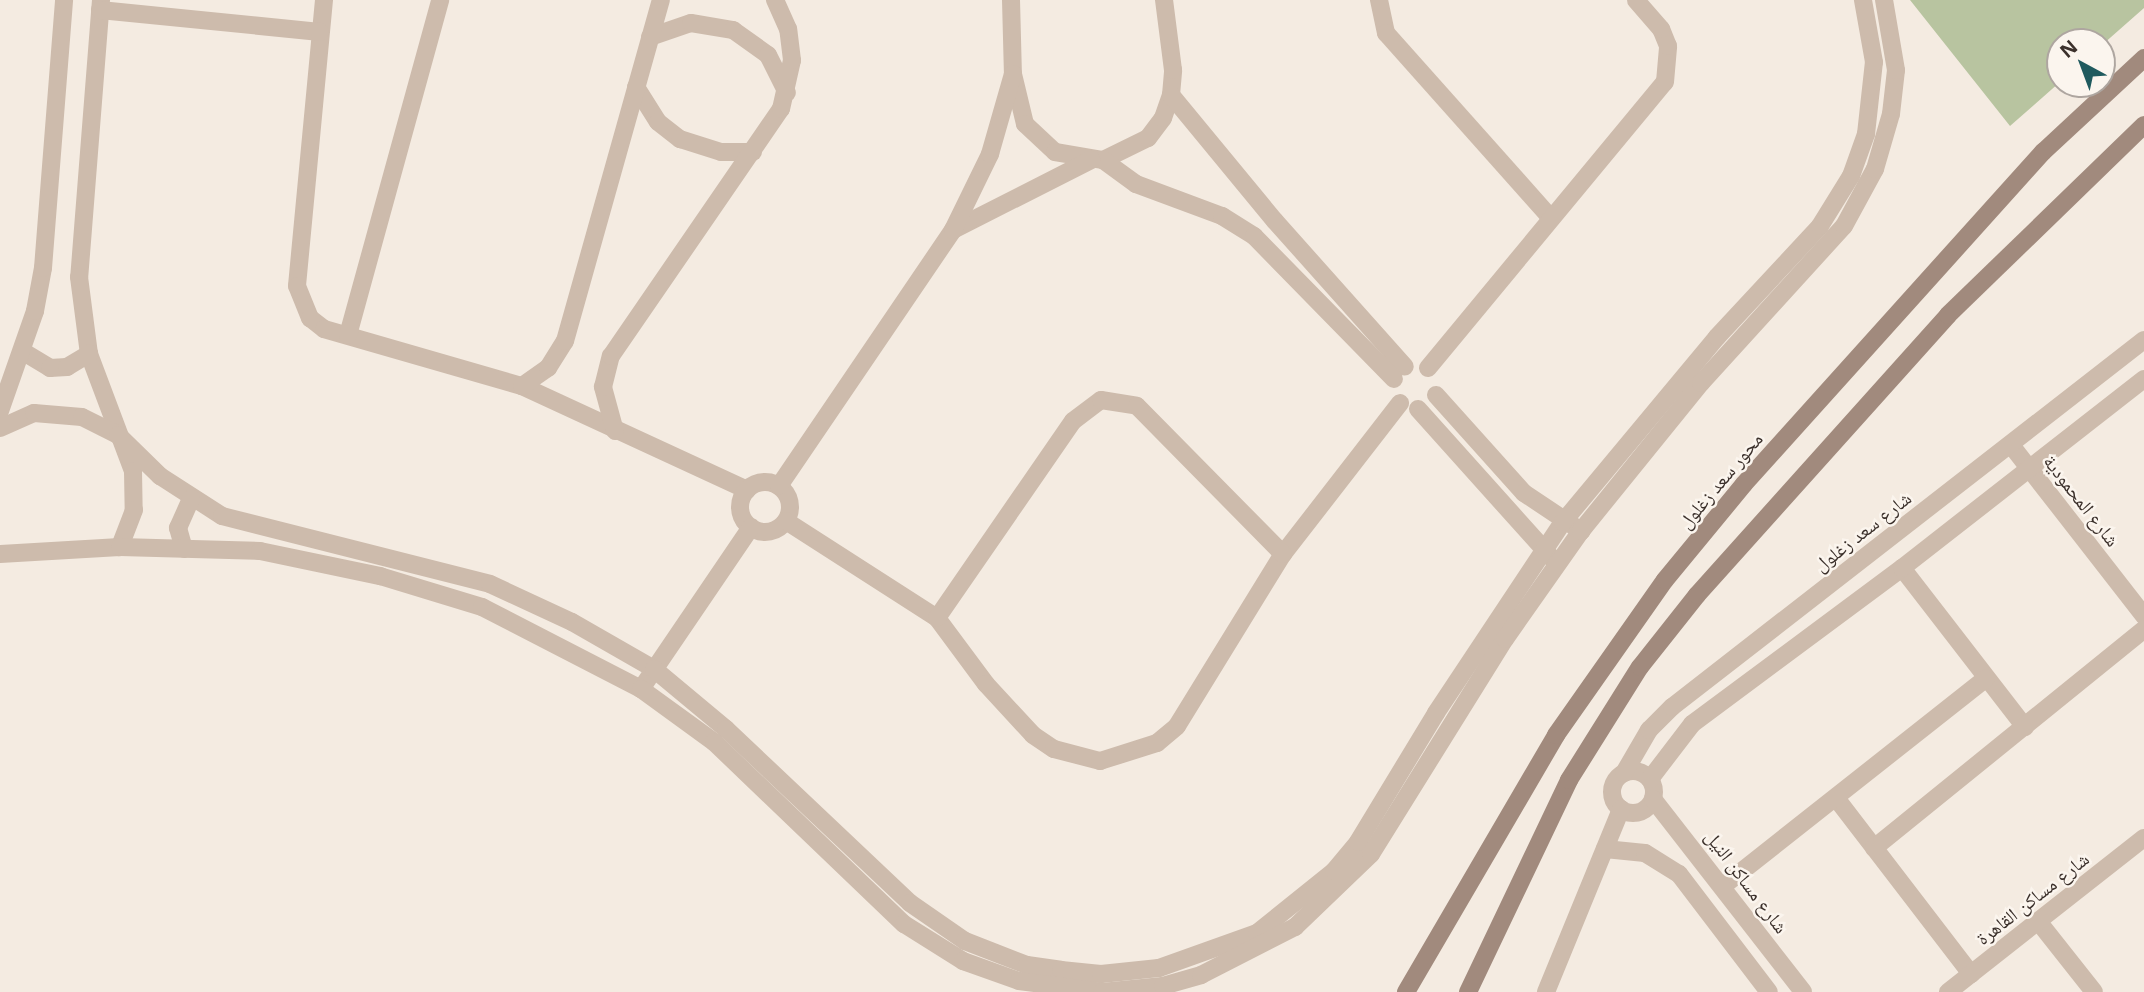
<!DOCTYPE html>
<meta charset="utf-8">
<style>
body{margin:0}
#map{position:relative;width:2144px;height:992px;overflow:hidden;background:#f4ebe1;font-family:"Noto Sans","Noto Naskh Arabic",sans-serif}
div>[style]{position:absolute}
.green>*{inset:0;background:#b8c4a0}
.minor>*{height:18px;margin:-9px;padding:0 9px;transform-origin:9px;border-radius:9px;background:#cdbbac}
.minor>.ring{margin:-9px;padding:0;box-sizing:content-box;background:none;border:18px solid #cdbbac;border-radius:50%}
.tertiary>*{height:18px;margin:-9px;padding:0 9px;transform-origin:9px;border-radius:9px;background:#cdbbac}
.tertiary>.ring{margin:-9px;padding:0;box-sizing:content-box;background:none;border:18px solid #cdbbac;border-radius:50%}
.secondary>*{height:18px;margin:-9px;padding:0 9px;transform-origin:9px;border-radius:9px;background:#a18a7d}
span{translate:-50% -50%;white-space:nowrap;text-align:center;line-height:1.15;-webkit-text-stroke:5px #fbf5ee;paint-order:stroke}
.street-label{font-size:19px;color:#3b302b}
.north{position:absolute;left:2046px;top:28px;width:70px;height:70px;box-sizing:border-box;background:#fbf5ee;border:2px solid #aea6a0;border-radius:50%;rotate:319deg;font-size:19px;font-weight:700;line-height:28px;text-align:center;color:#3b302b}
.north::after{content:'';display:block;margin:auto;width:24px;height:32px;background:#1f5a5e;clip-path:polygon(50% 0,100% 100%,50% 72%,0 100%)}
</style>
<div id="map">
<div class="green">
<div style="clip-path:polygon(1910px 0,2144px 0,2144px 8px,2102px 45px,2060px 42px,2060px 82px,2010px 126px)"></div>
</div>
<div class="minor">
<div style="left:101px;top:0;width:278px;rotate:94.5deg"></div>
<div style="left:79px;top:277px;width:78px;rotate:82.6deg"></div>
<div style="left:89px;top:354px;width:125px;rotate:69.4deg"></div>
<div style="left:133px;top:471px;width:39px;rotate:89deg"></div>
<div style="left:134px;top:510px;width:40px;rotate:111deg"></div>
<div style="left:324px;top:0;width:287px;rotate:95.4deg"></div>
<div style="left:297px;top:286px;width:35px;rotate:68deg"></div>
<div style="left:310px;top:318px;width:18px;rotate:38deg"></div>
<div style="left:324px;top:329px;width:206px;rotate:16.1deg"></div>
<div style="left:522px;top:386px;width:248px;rotate:24.8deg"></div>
<div style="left:1011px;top:0;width:74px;rotate:88.5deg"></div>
<div style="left:1013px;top:74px;width:51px;rotate:76.5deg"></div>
<div style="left:1025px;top:124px;width:41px;rotate:43deg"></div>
<div style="left:1055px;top:152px;width:49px;rotate:9.5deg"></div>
<div style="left:1103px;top:160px;width:50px;rotate:-26.1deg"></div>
<div style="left:1148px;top:138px;width:25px;rotate:-53deg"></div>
<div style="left:1163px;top:118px;width:24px;rotate:-71deg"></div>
<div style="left:1171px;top:95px;width:25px;rotate:-85deg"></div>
<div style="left:1173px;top:70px;width:71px;rotate:-97.3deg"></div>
<div style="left:1379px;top:0;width:34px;rotate:78deg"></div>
<div style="left:1386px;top:33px;width:246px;rotate:48.3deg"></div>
<div style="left:100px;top:10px;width:221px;rotate:5.7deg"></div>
<div style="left:650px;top:37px;width:43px;rotate:-18.9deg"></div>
<div style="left:691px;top:23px;width:43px;rotate:9.5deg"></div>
<div style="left:733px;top:30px;width:43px;rotate:35.5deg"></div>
<div style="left:768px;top:55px;width:42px;rotate:63.4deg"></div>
<div style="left:636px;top:87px;width:41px;rotate:57.8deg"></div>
<div style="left:658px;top:122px;width:28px;rotate:38deg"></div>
<div style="left:680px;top:139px;width:43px;rotate:17.6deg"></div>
<div style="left:721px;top:152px;width:32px"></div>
<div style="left:1171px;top:95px;width:163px;rotate:50.5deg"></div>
<div style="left:1275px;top:221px;width:195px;rotate:48.3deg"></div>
<div style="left:1103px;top:160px;width:41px;rotate:36deg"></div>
<div style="left:1136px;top:184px;width:92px;rotate:20.4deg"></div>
<div style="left:1222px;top:216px;width:38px;rotate:32deg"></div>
<div style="left:1254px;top:236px;width:200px;rotate:45.6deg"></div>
<div style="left:953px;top:230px;width:155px;rotate:-26.9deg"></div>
<div style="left:348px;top:335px;width:347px;rotate:-74.6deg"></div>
<div style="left:22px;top:351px;width:33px;rotate:31deg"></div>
<div style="left:50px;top:368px;width:17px;rotate:-3deg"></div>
<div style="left:67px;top:367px;width:26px;rotate:-31deg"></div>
<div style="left:1428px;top:368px;width:371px;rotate:-50.4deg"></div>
<div style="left:1665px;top:82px;width:36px;rotate:-85deg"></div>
<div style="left:1668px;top:46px;width:18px;rotate:-112deg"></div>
<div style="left:1661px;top:29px;width:38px;rotate:-131deg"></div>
<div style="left:522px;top:386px;width:32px;rotate:-35deg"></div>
<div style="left:548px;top:368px;width:32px;rotate:-58deg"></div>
<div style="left:565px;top:341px;width:354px;rotate:-74.3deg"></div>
<div style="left:1436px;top:395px;width:132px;rotate:48.1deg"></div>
<div style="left:1524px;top:493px;width:69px;rotate:33.7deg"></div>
<div style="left:1418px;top:409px;width:208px;rotate:48.1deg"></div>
<div style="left:0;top:411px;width:106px;rotate:-70.7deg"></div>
<div style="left:35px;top:311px;width:44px;rotate:-79.5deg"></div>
<div style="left:43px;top:268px;width:269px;rotate:-85.5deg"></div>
<div style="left:615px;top:431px;width:46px;rotate:-105.3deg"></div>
<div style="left:603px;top:387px;width:32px;rotate:-76deg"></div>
<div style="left:611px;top:356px;width:300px;rotate:-55.5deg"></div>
<div style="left:781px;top:109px;width:50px;rotate:-77.3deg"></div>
<div style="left:792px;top:60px;width:31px;rotate:-97deg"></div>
<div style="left:788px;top:29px;width:32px;rotate:-114deg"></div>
<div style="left:2011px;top:445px;width:217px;rotate:52.1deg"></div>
<div class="ring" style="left:740px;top:482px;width:32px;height:32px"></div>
<div style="left:779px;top:486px;width:310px;rotate:-55.8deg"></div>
<div style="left:953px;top:230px;width:85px;rotate:-64deg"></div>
<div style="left:990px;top:154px;width:83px;rotate:-74deg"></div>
<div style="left:786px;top:521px;width:179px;rotate:32.7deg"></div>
<div style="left:937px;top:618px;width:82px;rotate:53.4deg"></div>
<div style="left:986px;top:684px;width:69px;rotate:47.3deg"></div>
<div style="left:1033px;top:735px;width:25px;rotate:34deg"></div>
<div style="left:1054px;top:749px;width:48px;rotate:14.6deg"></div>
<div style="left:1100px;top:761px;width:60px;rotate:-17.5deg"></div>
<div style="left:1157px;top:743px;width:26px;rotate:-40deg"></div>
<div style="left:1177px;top:726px;width:202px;rotate:-58.4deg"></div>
<div style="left:1283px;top:554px;width:191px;rotate:-52.2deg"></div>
<div style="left:1902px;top:568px;width:201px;rotate:52.3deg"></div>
<div style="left:937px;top:618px;width:239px;rotate:-55.4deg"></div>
<div style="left:1073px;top:421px;width:35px;rotate:-37deg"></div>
<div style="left:1101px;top:400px;width:36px;rotate:9deg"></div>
<div style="left:1137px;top:406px;width:208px;rotate:45.4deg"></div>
<div style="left:641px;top:689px;width:196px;rotate:-55.8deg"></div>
<div style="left:1836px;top:798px;width:222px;rotate:52.5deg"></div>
<div style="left:1874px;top:848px;width:348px;rotate:-39deg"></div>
<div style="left:1723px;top:886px;width:335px;rotate:-38.3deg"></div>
<div style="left:2038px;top:921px;width:90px;rotate:51.7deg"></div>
<div style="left:1948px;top:992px;width:249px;rotate:-38.2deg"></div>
</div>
<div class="tertiary">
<div style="left:0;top:428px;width:37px;rotate:-24deg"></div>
<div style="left:34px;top:413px;width:48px;rotate:4.8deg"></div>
<div style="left:82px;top:417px;width:40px;rotate:26.6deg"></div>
<div style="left:118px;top:435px;width:59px;rotate:44.3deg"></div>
<div style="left:160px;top:476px;width:74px;rotate:32.8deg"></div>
<div style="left:222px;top:516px;width:276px;rotate:14.2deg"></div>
<div style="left:490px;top:584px;width:90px;rotate:24.9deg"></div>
<div style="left:572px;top:622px;width:95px;rotate:29.8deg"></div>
<div style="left:654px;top:669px;width:94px;rotate:39.8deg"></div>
<div style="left:726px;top:729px;width:253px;rotate:43.4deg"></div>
<div style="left:910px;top:903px;width:67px;rotate:34.6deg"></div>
<div style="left:965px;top:941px;width:66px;rotate:21.2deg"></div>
<div style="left:1027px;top:965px;width:34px;rotate:8deg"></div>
<div style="left:1061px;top:970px;width:40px;rotate:5.7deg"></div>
<div style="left:1101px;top:974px;width:58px;rotate:-5.9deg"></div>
<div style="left:1159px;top:968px;width:104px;rotate:-19.7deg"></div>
<div style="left:1257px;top:933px;width:99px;rotate:-38.8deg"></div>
<div style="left:1334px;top:871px;width:38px;rotate:-50deg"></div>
<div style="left:1358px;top:842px;width:151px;rotate:-58.8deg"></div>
<div style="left:1436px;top:713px;width:229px;rotate:-56.4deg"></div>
<div style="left:1563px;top:522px;width:241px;rotate:-50.2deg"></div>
<div style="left:1717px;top:337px;width:151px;rotate:-47.1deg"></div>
<div style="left:1820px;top:226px;width:59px;rotate:-58.2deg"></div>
<div style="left:1851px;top:176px;width:45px;rotate:-70.3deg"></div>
<div style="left:1866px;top:134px;width:72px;rotate:-83.7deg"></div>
<div style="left:1874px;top:62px;width:63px;rotate:-100.1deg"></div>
<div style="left:184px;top:549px;width:22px;rotate:-106deg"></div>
<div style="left:178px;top:528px;width:32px;rotate:-66deg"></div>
<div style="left:0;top:554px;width:120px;rotate:-3.3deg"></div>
<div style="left:120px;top:547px;width:140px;rotate:1.6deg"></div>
<div style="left:260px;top:551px;width:123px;rotate:11.8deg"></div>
<div style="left:380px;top:576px;width:107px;rotate:16.9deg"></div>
<div style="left:482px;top:607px;width:179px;rotate:27.3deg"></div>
<div style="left:641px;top:689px;width:90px;rotate:36deg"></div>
<div style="left:714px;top:742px;width:263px;rotate:43.8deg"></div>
<div style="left:904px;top:924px;width:70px;rotate:32.1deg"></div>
<div style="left:963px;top:961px;width:59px;rotate:19.7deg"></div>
<div style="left:1019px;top:981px;width:84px;rotate:7.5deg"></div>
<div style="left:1102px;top:992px;width:61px;rotate:-5.6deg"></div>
<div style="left:1163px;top:986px;width:40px;rotate:-16deg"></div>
<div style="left:1201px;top:975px;width:106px;rotate:-27.1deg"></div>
<div style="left:1295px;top:927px;width:105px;rotate:-43.8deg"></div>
<div style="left:1371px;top:854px;width:253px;rotate:-58.1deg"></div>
<div style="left:1505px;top:639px;width:132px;rotate:-54.9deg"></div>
<div style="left:1581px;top:531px;width:191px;rotate:-51deg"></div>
<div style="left:1701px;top:383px;width:212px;rotate:-47.7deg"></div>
<div style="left:1844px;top:226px;width:65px;rotate:-61.5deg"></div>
<div style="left:1875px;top:169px;width:57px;rotate:-73.8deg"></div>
<div style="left:1891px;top:114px;width:44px;rotate:-83.5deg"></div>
<div style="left:1896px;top:70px;width:71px;rotate:-99.7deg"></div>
<div class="ring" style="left:1612px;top:771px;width:24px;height:24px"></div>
<div style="left:1624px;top:773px;width:50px;rotate:-59.8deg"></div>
<div style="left:1649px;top:730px;width:33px;rotate:-45deg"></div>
<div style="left:1672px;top:707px;width:598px;rotate:-37.87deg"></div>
<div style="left:1650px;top:779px;width:69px;rotate:-52.6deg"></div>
<div style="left:1692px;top:724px;width:262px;rotate:-36.6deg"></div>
<div style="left:1902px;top:568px;width:307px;rotate:-38deg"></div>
<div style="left:1653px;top:799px;width:244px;rotate:52.1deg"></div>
<div style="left:1605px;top:849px;width:40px;rotate:5.7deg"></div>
<div style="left:1645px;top:853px;width:40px;rotate:32deg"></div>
<div style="left:1679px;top:874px;width:148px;rotate:52.7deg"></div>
<div style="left:1546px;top:992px;width:198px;rotate:-67.7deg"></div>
</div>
<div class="secondary">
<div style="left:1406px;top:992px;width:298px;rotate:-59.7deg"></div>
<div style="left:1556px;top:735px;width:189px;rotate:-54.9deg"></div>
<div style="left:1665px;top:580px;width:124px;rotate:-50.5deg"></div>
<div style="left:1744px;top:484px;width:447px;rotate:-48deg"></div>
<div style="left:2043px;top:152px;width:138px;rotate:-42.9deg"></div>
<div style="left:1468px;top:992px;width:235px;rotate:-64.5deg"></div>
<div style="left:1569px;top:780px;width:133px;rotate:-57.9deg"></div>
<div style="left:1640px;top:667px;width:92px;rotate:-51.6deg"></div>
<div style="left:1697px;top:595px;width:376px;rotate:-48.1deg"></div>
<div style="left:1948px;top:315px;width:273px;rotate:-44.1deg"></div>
</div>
<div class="street-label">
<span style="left:1721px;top:481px;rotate:-50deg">محور سعد زغلول</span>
<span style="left:2081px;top:501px;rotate:52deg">شارع المحمودية</span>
<span style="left:1863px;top:532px;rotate:-38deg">شارع سعد زغلول</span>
<span style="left:1746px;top:882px;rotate:53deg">شارع مساكن النيل</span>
<span style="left:2033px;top:899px;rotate:-38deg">شارع مساكن القاهرة</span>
</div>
<div class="north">N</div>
</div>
